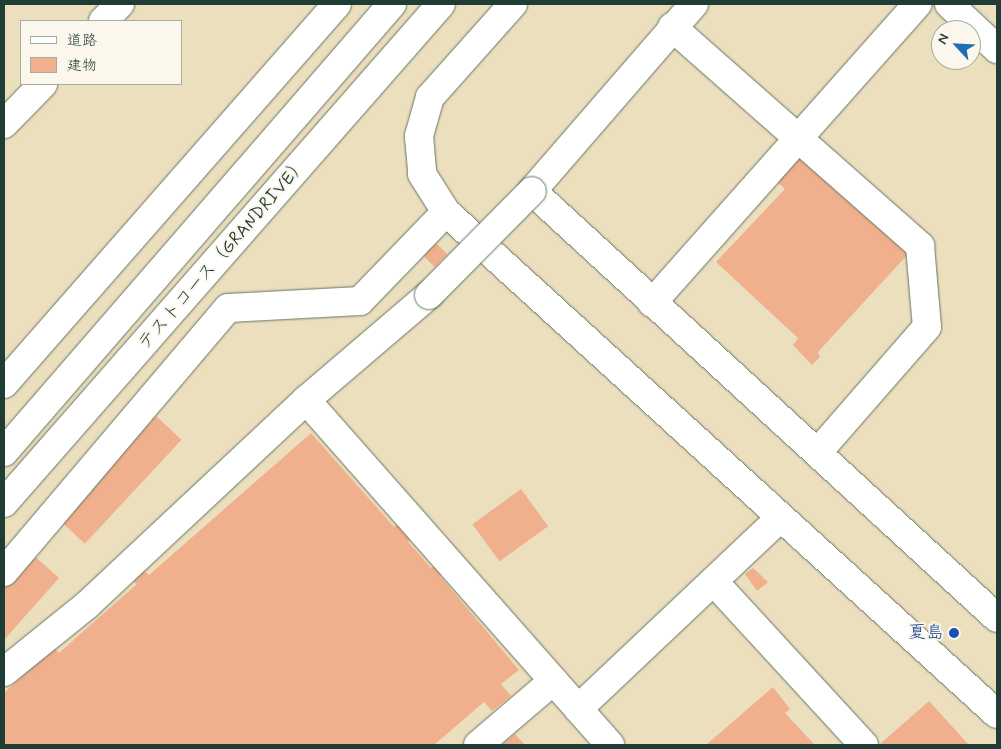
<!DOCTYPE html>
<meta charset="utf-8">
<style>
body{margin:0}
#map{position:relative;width:1001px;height:749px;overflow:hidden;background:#ecdfbe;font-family:Mynerve,"Klee One",sans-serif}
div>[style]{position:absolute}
.building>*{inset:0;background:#f1b08d;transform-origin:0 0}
.roads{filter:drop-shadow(0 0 1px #677664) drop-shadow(0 0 1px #677664)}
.minor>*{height:28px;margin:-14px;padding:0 14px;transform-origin:14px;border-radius:14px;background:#fff}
.bridges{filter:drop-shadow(0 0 1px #677664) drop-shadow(0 0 1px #677664)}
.minor-bridge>*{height:28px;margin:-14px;padding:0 14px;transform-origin:14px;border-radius:14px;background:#fff}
.dots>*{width:14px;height:14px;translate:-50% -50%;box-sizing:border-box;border:2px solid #fbf7ec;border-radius:50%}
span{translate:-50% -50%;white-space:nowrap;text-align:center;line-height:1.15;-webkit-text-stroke:4px #fbf7ec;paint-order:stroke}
.street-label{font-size:18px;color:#1f3d34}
.transit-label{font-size:18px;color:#164399}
.right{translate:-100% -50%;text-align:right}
.frame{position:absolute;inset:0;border:5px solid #1f3d34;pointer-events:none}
.legend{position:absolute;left:20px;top:20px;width:162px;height:65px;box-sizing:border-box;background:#fbf7ec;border:1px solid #a3ada2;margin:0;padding:6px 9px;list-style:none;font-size:15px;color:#1f3d34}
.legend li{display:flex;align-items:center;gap:10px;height:25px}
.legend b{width:25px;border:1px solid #a3ada2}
.north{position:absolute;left:931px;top:20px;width:50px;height:50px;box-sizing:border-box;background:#fbf7ec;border:1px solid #a3ada2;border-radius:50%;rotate:295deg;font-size:14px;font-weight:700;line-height:20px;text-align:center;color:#1f3d34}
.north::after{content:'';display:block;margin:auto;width:18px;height:22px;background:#1f6fb2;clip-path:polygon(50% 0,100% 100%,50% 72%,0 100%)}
</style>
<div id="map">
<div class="building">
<div style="clip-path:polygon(797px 151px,808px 165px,908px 254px,818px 352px,820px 357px,812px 365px,793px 345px,798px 338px,716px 262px,785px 189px,771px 176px)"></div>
<div style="left:436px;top:243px;width:16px;height:18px;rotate:45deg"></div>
<div style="left:156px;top:416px;width:35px;height:142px;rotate:43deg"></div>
<div style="clip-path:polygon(311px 433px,394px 527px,402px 520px,415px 535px,408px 542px,431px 568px,439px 563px,446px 569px,440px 576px,519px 670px,501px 684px,511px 696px,492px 711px,484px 702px,434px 745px,4px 745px,4px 693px,54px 647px,59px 653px,137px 584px,133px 581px,144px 571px,149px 575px)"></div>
<div style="left:521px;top:489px;width:46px;height:60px;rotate:54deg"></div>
<div style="clip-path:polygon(31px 553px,59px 578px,4px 640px,4px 585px)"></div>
<div style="clip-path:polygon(753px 568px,768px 582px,757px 591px,745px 574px)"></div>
<div style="clip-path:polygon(773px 687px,790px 709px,785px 713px,815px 745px,706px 745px)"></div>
<div style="clip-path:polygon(929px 701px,969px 745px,879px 745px)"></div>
<div style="clip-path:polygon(515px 734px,525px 745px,502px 745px)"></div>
</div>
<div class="roads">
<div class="minor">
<div style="left:513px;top:4px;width:125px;rotate:131.7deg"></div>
<div style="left:430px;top:97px;width:41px;rotate:105.8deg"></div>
<div style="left:419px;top:136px;width:38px;rotate:85deg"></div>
<div style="left:422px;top:174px;width:45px;rotate:57.7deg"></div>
<div style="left:446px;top:212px;width:745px;rotate:42.34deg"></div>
<div style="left:694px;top:4px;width:247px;rotate:130.9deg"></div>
<div style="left:532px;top:191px;width:631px;rotate:42.56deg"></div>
<div style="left:949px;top:4px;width:66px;rotate:43.2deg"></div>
<div style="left:103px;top:21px;width:24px;rotate:-45deg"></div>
<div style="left:672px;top:27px;width:331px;rotate:41.4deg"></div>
<div style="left:920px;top:246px;width:81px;rotate:85.1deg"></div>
<div style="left:927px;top:327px;width:167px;rotate:131.1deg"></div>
<div style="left:4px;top:124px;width:56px;rotate:-45.7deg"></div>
<div style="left:652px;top:303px;width:400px;rotate:-48.4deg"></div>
<div style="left:4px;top:384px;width:505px;rotate:-48.77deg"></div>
<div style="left:306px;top:400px;width:460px;rotate:48.6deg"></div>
<div style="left:4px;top:452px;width:593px;rotate:-49.11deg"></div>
<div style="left:4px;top:503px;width:663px;rotate:-48.79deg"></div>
<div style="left:4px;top:572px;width:346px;rotate:-49.7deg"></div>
<div style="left:228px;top:308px;width:132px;rotate:-3deg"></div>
<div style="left:360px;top:301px;width:124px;rotate:-46deg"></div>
<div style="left:715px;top:583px;width:220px;rotate:47.4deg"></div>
<div style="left:4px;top:672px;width:107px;rotate:-38.9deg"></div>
<div style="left:87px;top:605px;width:300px;rotate:-43.1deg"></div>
<div style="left:306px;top:400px;width:162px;rotate:-40.5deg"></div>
<div style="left:578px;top:709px;width:279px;rotate:-43.4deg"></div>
<div style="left:478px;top:745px;width:99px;rotate:-40.5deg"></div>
</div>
</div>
<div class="bridges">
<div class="minor-bridge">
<div style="left:429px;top:295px;width:146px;rotate:-45.3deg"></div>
</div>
</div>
<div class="dots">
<div style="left:954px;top:633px;background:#1a4fb4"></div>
</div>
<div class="street-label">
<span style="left:223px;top:254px;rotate:-49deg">テストコース（GRANDRIVE）</span>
</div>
<div class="transit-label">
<span class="right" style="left:944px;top:633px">夏島</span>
</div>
<div class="frame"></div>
<ul class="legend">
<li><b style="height:6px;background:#fff"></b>道路</li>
<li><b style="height:14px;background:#f1b08d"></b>建物</li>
</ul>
<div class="north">N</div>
</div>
